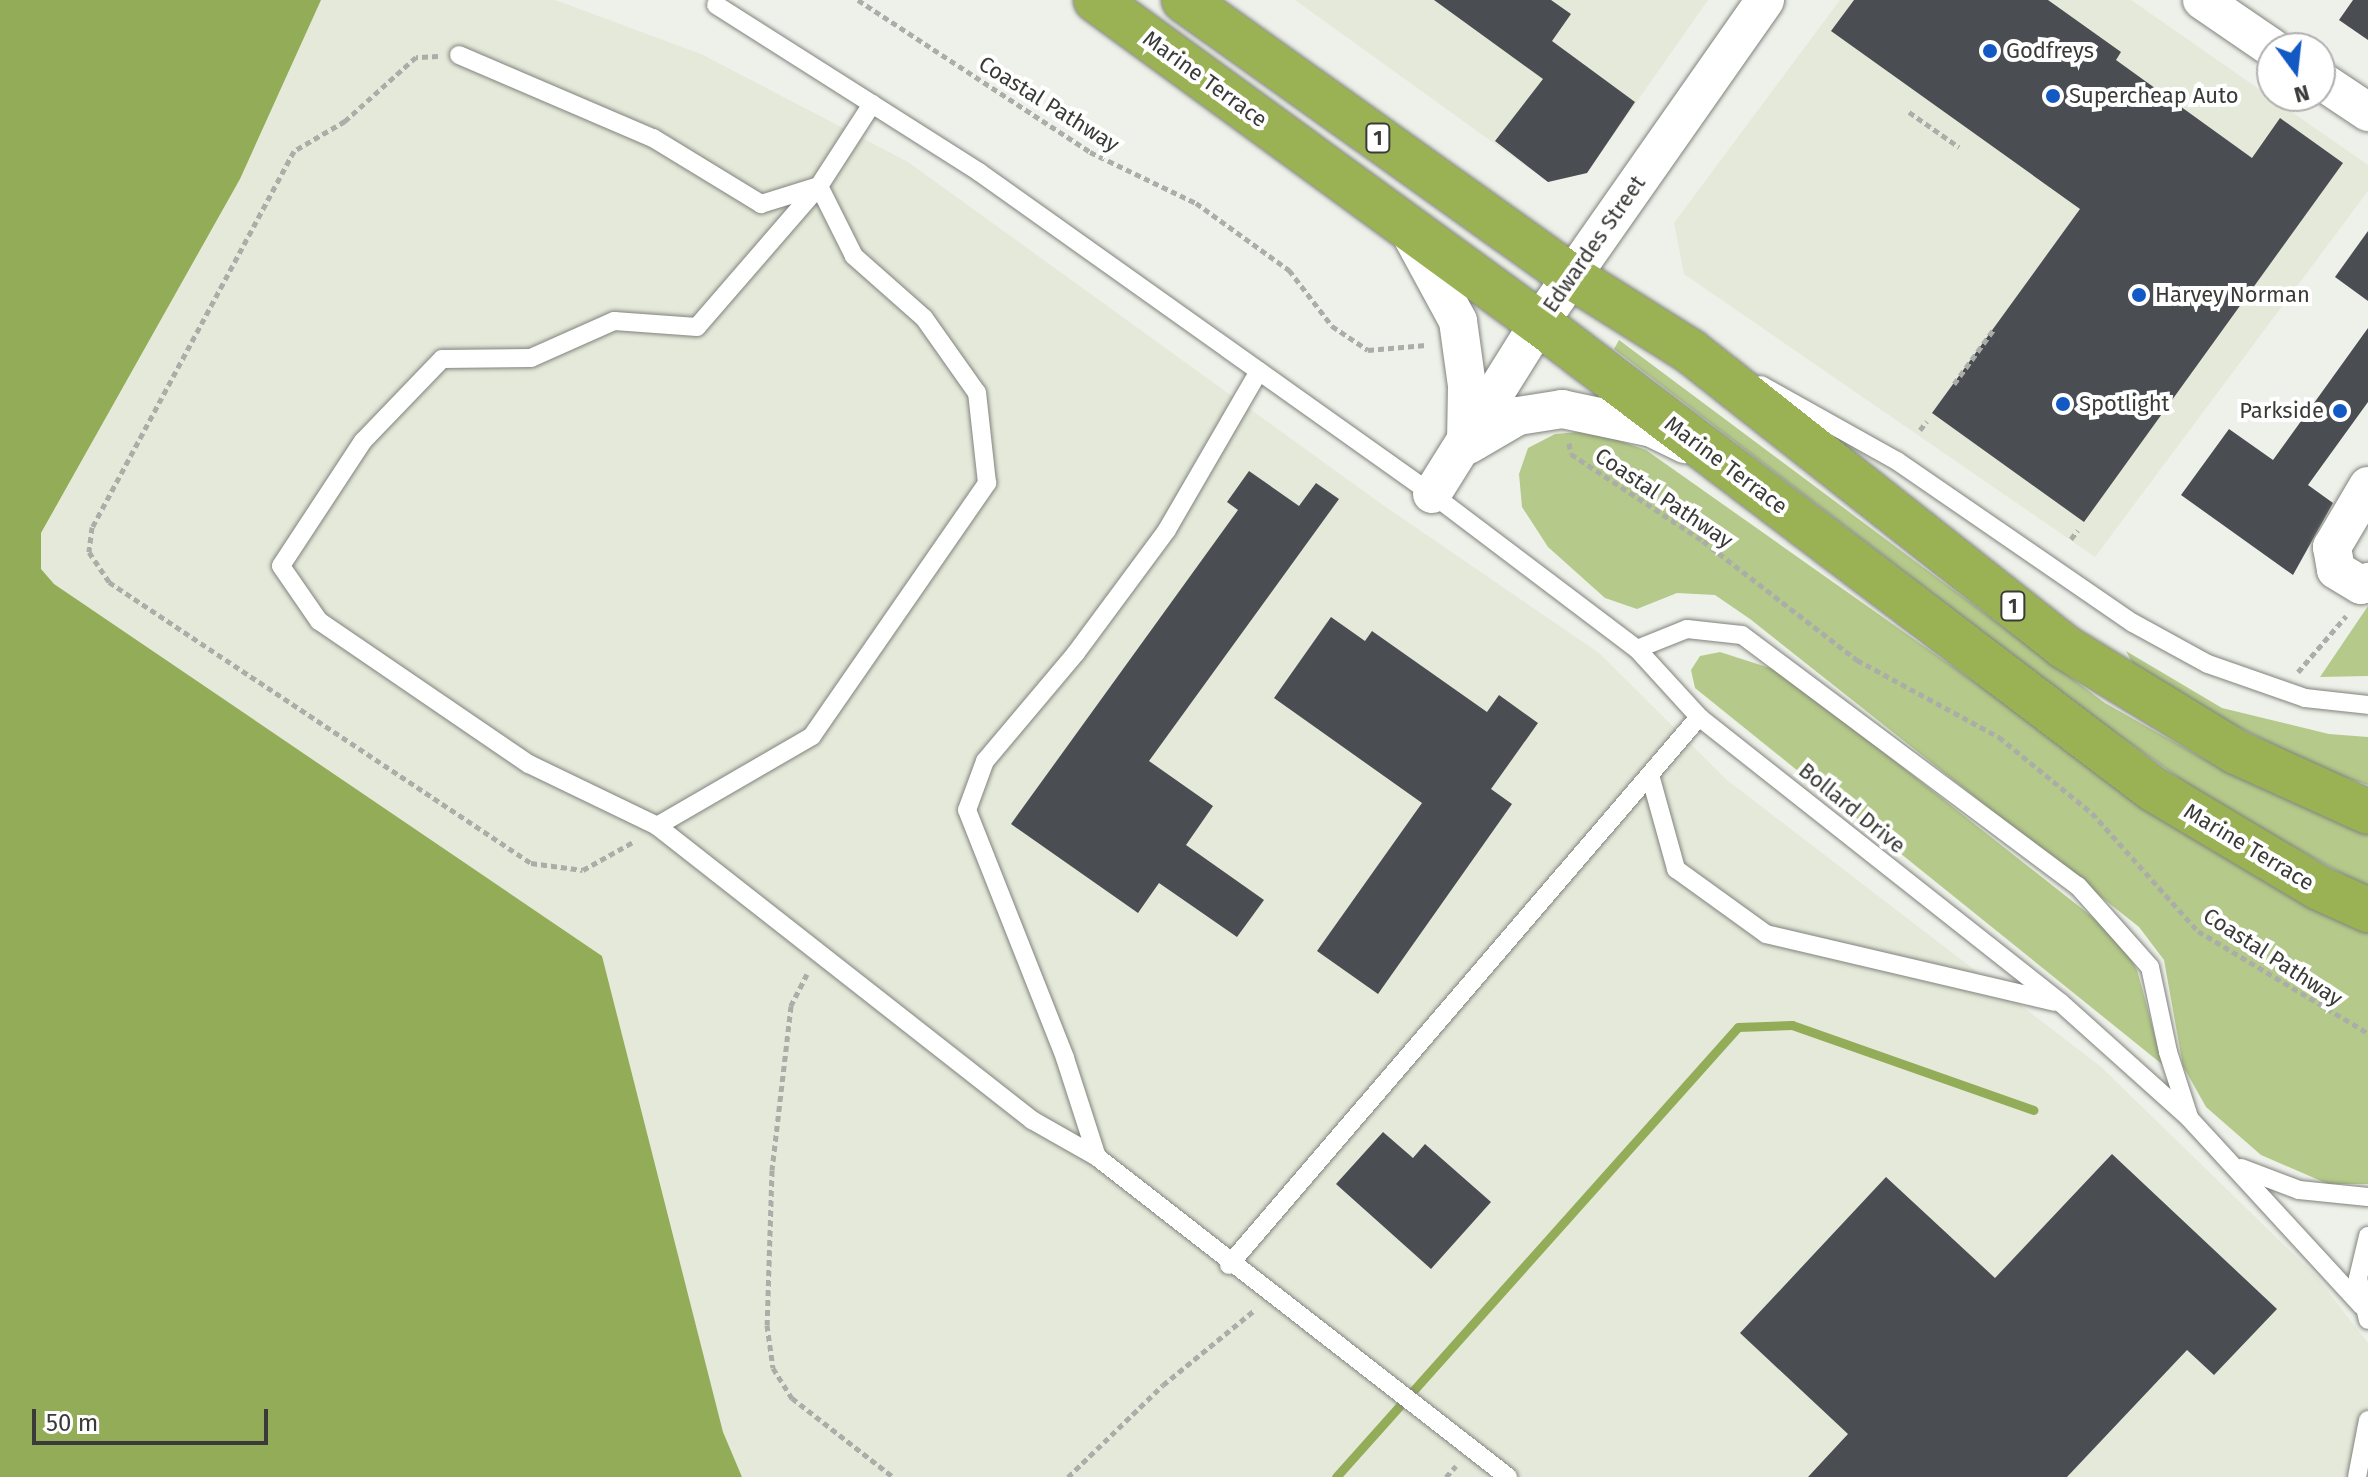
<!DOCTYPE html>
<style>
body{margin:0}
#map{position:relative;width:2368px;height:1477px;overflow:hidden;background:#eef1ea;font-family:"Fira Sans",sans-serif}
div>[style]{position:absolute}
.built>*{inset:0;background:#e4e9da}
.green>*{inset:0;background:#b5ca8a}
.water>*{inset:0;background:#93ac57}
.stream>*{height:9px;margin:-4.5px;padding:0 4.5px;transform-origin:4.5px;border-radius:4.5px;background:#93ac57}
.building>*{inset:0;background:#4a4e53}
.path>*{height:5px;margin-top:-2.5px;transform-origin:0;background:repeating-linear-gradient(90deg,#abada8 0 6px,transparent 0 10px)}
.roads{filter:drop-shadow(0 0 2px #80837c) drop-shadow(0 0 2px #80837c)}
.service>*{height:18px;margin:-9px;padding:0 9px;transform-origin:9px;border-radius:9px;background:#fff}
.minor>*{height:38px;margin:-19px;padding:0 19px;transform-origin:19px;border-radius:19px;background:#fff}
.trunk>*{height:44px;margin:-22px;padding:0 22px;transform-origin:22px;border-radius:22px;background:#9ab253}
.dots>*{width:22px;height:22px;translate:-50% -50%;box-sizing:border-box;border:4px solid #fff;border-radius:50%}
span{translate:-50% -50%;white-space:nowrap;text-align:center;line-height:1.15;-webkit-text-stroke:8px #fff;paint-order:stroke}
.shield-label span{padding:2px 6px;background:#fff;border:2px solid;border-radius:6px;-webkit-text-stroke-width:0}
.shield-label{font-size:20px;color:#3a3b38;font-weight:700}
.poi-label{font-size:22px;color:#3a3b38}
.left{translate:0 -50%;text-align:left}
.right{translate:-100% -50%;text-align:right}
.street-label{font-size:22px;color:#3a3b38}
.north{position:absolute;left:2256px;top:32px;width:80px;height:80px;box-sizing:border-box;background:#fff;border:2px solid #b0b1af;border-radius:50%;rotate:165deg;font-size:22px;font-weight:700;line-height:32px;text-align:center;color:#3a3b38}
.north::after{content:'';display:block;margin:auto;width:28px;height:36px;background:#1259c3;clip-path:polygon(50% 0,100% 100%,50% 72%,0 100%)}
.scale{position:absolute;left:32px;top:1409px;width:236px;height:36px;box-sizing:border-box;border:4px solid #3a3b38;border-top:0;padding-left:10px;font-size:24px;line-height:28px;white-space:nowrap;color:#3a3b38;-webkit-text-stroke:6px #fff;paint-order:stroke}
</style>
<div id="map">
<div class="built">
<div style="clip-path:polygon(321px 0,555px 0,701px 54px,908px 162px,1380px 503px,1599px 653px,1728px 781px,2100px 1066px,2316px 1276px,2368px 1343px,2368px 1477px,742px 1477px,723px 1432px,602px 956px,54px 584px,41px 570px,41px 533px,240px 179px)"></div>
<div style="clip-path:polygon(1295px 0,1708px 0,1587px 173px,1548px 182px)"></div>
<div style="clip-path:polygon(1840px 0,2131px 0,2368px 165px,2368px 191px,2095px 557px,1684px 274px,1674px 223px)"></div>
</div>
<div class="green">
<div style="clip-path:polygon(1619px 340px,2105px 703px,2229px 773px,2368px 833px,2368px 888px,2214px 803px,2096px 719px,1614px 349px)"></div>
<div style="clip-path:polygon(1592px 431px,1646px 450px,2098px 769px,2368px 931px,2368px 1184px,2328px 1184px,2261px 1155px,2206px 1107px,2183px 1066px,2164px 960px,2139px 927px,1750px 619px,1715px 595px,1677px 593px,1637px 609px,1605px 598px,1548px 547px,1522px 507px,1519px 474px,1528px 448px,1555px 434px)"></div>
<div style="clip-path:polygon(2368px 606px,2368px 676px,2320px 677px)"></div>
<div style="clip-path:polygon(2126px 651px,2222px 708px,2329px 734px,2368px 737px,2368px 785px,2326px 771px,2222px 719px,2136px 670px)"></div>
<div style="clip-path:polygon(1720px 652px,1782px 672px,2119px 938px,2137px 970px,2163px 1065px,1695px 688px,1691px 670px,1700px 656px)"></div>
</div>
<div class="water">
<div style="clip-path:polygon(0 0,321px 0,240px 179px,41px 533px,41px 569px,54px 584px,602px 956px,723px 1432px,742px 1477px,0 1477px)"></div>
</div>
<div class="stream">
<div style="left:1336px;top:1477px;width:603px;rotate:-48.22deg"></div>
<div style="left:1738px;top:1027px;width:54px;rotate:-2.1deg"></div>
<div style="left:1792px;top:1025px;width:256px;rotate:19.4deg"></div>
</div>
<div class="building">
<div style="clip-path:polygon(1434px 0,1551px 0,1571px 14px,1552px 41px,1635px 102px,1587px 173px,1548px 182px,1495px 141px,1543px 79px)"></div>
<div style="clip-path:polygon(1854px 0,2048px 0,2121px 52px,2116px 60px,2252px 158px,2280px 118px,2343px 163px,2084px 522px,1932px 413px,2080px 209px,1831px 31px)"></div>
<div style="clip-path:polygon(2353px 0,2368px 0,2368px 40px,2339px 20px)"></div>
<div style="clip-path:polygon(2368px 231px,2368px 301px,2335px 277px)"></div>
<div style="clip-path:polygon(2368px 328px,2368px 402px,2308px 485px,2333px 503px,2293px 575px,2181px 495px,2229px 429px,2273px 460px)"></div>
<div style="clip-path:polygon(1249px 471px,1299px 506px,1316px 483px,1339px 499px,1149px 761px,1213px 806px,1186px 845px,1264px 900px,1237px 937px,1159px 883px,1138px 913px,1011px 824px,1238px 510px,1227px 502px)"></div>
<div style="clip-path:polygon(1331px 617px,1365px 641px,1372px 631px,1487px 712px,1499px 695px,1538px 723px,1491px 789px,1512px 804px,1378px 994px,1317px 951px,1422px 803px,1274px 698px)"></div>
<div style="clip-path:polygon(1383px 1132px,1413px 1158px,1425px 1144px,1491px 1202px,1431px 1269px,1336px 1184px)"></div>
<div style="clip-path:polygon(2112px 1154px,2277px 1309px,2214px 1375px,2187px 1350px,2067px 1477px,1808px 1477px,1848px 1434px,1740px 1333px,1886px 1177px,1995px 1278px)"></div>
</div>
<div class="path">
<div style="left:858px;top:0;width:277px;rotate:33.2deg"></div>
<div style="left:1090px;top:152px;width:118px;rotate:25.7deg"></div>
<div style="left:1196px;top:203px;width:115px;rotate:35.8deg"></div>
<div style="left:1289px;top:270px;width:71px;rotate:52.5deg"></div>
<div style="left:1332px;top:326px;width:43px;rotate:33.7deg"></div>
<div style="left:1368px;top:350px;width:58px;rotate:-4.9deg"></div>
<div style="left:438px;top:56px;width:22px;rotate:177deg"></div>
<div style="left:416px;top:57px;width:96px;rotate:138deg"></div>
<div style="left:345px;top:121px;width:59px;rotate:149.5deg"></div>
<div style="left:294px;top:151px;width:427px;rotate:118.2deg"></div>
<div style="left:92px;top:527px;width:25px;rotate:97deg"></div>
<div style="left:89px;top:552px;width:36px;rotate:56deg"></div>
<div style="left:109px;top:582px;width:507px;rotate:33.66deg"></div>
<div style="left:531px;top:863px;width:52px;rotate:7.7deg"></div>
<div style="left:583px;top:870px;width:57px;rotate:-29.2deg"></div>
<div style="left:1909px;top:112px;width:61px;rotate:35deg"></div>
<div style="left:1954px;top:384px;width:68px;rotate:-54deg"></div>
<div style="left:1920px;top:430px;width:11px;rotate:-52deg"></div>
<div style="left:1569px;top:443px;width:11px;rotate:80deg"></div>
<div style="left:1571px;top:454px;width:158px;rotate:33.4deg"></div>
<div style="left:1703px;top:541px;width:195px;rotate:37.7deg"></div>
<div style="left:1857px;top:660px;width:162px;rotate:28.5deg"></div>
<div style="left:1999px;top:737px;width:120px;rotate:39.3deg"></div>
<div style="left:2092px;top:813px;width:159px;rotate:48.1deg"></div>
<div style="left:2198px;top:931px;width:198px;rotate:31deg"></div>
<div style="left:2071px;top:539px;width:11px;rotate:-52deg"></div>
<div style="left:2298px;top:672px;width:74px;rotate:-49.4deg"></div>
<div style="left:807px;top:974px;width:36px;rotate:117deg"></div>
<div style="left:791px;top:1006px;width:165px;rotate:96.6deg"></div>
<div style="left:772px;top:1170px;width:155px;rotate:91.8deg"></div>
<div style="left:767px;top:1325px;width:43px;rotate:82.1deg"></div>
<div style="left:773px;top:1368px;width:36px;rotate:58deg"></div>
<div style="left:792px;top:1398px;width:128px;rotate:38deg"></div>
<div style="left:1068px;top:1477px;width:132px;rotate:-44.1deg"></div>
<div style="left:1163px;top:1385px;width:120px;rotate:-39.3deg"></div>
<div style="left:1446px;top:1477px;width:15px;rotate:-48deg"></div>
</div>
<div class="roads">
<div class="service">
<div style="left:716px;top:5px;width:312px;rotate:32.4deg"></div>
<div style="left:979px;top:172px;width:556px;rotate:35.41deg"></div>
<div style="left:1432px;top:494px;width:257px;rotate:37.1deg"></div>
<div style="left:1637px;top:649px;width:92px;rotate:47.6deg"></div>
<div style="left:1699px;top:717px;width:461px;rotate:38.3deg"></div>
<div style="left:2061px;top:1003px;width:172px;rotate:41.9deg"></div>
<div style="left:2189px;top:1118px;width:255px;rotate:47.4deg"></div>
<div style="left:459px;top:55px;width:211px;rotate:23.2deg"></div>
<div style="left:653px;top:138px;width:127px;rotate:31.4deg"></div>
<div style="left:761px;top:204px;width:61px;rotate:-17.2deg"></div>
<div style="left:819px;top:186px;width:98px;rotate:-57.1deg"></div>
<div style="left:1259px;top:371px;width:184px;rotate:120.1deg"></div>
<div style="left:1167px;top:530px;width:153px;rotate:126.5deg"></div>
<div style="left:1076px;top:653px;width:141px;rotate:130.1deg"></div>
<div style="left:985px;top:761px;width:52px;rotate:110.2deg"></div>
<div style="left:967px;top:810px;width:267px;rotate:68.4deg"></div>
<div style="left:1065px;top:1058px;width:104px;rotate:72.1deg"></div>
<div style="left:1097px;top:1157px;width:521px;rotate:37.9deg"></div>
<div style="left:1761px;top:385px;width:156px;rotate:29.2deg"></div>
<div style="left:1897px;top:461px;width:286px;rotate:34.5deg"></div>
<div style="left:2133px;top:623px;width:85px;rotate:28.7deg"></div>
<div style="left:2208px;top:664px;width:103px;rotate:19.3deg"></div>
<div style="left:2305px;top:698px;width:63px;rotate:6.3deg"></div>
<div style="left:1637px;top:649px;width:54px;rotate:-21.8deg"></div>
<div style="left:1687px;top:629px;width:55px;rotate:6.2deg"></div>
<div style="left:1742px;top:635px;width:419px;rotate:36.8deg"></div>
<div style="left:2078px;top:886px;width:108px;rotate:48.4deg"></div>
<div style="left:2150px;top:967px;width:87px;rotate:78deg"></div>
<div style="left:2168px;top:1052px;width:68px;rotate:72.1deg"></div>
<div style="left:1650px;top:775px;width:98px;rotate:74.5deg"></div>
<div style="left:1676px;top:869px;width:111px;rotate:35.8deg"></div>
<div style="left:1766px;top:934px;width:297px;rotate:13.2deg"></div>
<div style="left:657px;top:826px;width:179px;rotate:-30.1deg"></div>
<div style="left:812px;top:736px;width:308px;rotate:-55.3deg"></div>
<div style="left:987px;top:483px;width:91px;rotate:-96.3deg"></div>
<div style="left:977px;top:393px;width:92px;rotate:-125.2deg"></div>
<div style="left:924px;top:318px;width:94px;rotate:-138.5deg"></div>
<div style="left:854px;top:256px;width:78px;rotate:-116.6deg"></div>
<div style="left:819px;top:186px;width:186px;rotate:130.9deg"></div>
<div style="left:697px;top:327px;width:83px;rotate:-175.9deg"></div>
<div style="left:614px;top:321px;width:91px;rotate:156deg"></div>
<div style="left:531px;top:358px;width:89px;rotate:179.4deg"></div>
<div style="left:442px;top:359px;width:114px;rotate:133.9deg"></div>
<div style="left:363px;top:441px;width:149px;rotate:123.3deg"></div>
<div style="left:281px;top:566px;width:67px;rotate:55.4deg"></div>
<div style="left:319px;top:621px;width:254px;rotate:34.3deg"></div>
<div style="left:529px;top:764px;width:142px;rotate:25.8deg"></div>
<div style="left:657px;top:826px;width:477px;rotate:38.1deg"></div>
<div style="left:1032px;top:1120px;width:75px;rotate:29.6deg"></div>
<div style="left:2241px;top:1168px;width:62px;rotate:20.8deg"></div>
<div style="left:2299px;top:1190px;width:69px;rotate:5.8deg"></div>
<div style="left:2368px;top:1236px;width:43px;rotate:103.4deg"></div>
<div style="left:2358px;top:1278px;width:43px;rotate:76.6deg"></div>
<div style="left:1229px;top:1265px;width:722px;rotate:-49.38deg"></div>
<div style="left:2357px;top:1477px;width:58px;rotate:-79.1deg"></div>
</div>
<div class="minor">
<div style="left:2202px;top:0;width:85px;rotate:34.4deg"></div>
<div style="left:2320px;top:80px;width:58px;rotate:33.7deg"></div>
<div style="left:1407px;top:227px;width:107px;rotate:61.5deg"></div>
<div style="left:1458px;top:321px;width:66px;rotate:82.1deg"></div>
<div style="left:1467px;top:386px;width:58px;rotate:91deg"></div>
<div style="left:1468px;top:445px;width:58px;rotate:-30.1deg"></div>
<div style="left:1518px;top:416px;width:45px;rotate:-9deg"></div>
<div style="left:1562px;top:409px;width:92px;rotate:11.9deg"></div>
<div style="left:1652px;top:428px;width:37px;rotate:26deg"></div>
<div style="left:2368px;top:486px;width:71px;rotate:120.5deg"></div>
<div style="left:2332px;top:547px;width:23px;rotate:80deg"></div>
<div style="left:2336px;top:570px;width:29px;rotate:31deg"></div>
<div style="left:2361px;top:585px;width:8px;rotate:-23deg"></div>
<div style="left:1432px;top:494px;width:202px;rotate:-58deg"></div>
<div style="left:1539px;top:323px;width:394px;rotate:-55deg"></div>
</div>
<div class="trunk">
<div style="left:1096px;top:0;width:548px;rotate:36.1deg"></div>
<div style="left:1539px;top:323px;width:771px;rotate:37.2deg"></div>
<div style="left:2153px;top:789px;width:193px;rotate:30.8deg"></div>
<div style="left:2319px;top:888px;width:54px;rotate:24.2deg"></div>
<div style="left:1184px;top:0;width:477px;rotate:35.5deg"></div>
<div style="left:1572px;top:277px;width:139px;rotate:32.1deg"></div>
<div style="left:1690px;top:351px;width:476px;rotate:38.3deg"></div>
<div style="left:2063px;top:646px;width:203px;rotate:31.5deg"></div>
<div style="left:2236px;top:752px;width:145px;rotate:24.4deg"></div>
</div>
</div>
<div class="dots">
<div style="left:1990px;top:51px;background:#1259c3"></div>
<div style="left:2053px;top:96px;background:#1259c3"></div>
<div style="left:2139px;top:295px;background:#1259c3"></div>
<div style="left:2063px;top:404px;background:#1259c3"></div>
<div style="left:2340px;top:411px;background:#1259c3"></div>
</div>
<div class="shield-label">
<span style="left:1378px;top:138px">1</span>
<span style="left:2013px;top:606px">1</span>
</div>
<div class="poi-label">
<span class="left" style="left:2006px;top:51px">Godfreys</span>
<span class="left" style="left:2069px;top:96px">Supercheap Auto</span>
<span class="left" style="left:2155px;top:295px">Harvey Norman</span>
<span class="left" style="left:2079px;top:404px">Spotlight</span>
<span class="right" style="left:2324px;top:411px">Parkside</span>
</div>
<div class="street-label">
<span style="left:1205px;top:79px;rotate:36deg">Marine Terrace</span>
<span style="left:1049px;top:104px;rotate:32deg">Coastal Pathway</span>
<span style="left:1594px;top:244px;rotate:-55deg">Edwardes Street</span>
<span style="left:1726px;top:465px;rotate:37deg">Marine Terrace</span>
<span style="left:1664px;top:498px;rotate:34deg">Coastal Pathway</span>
<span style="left:1852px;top:808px;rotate:39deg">Bollard Drive</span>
<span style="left:2249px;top:847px;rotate:31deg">Marine Terrace</span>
<span style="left:2273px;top:957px;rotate:33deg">Coastal Pathway</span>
</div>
<div class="north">N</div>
<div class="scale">50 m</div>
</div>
